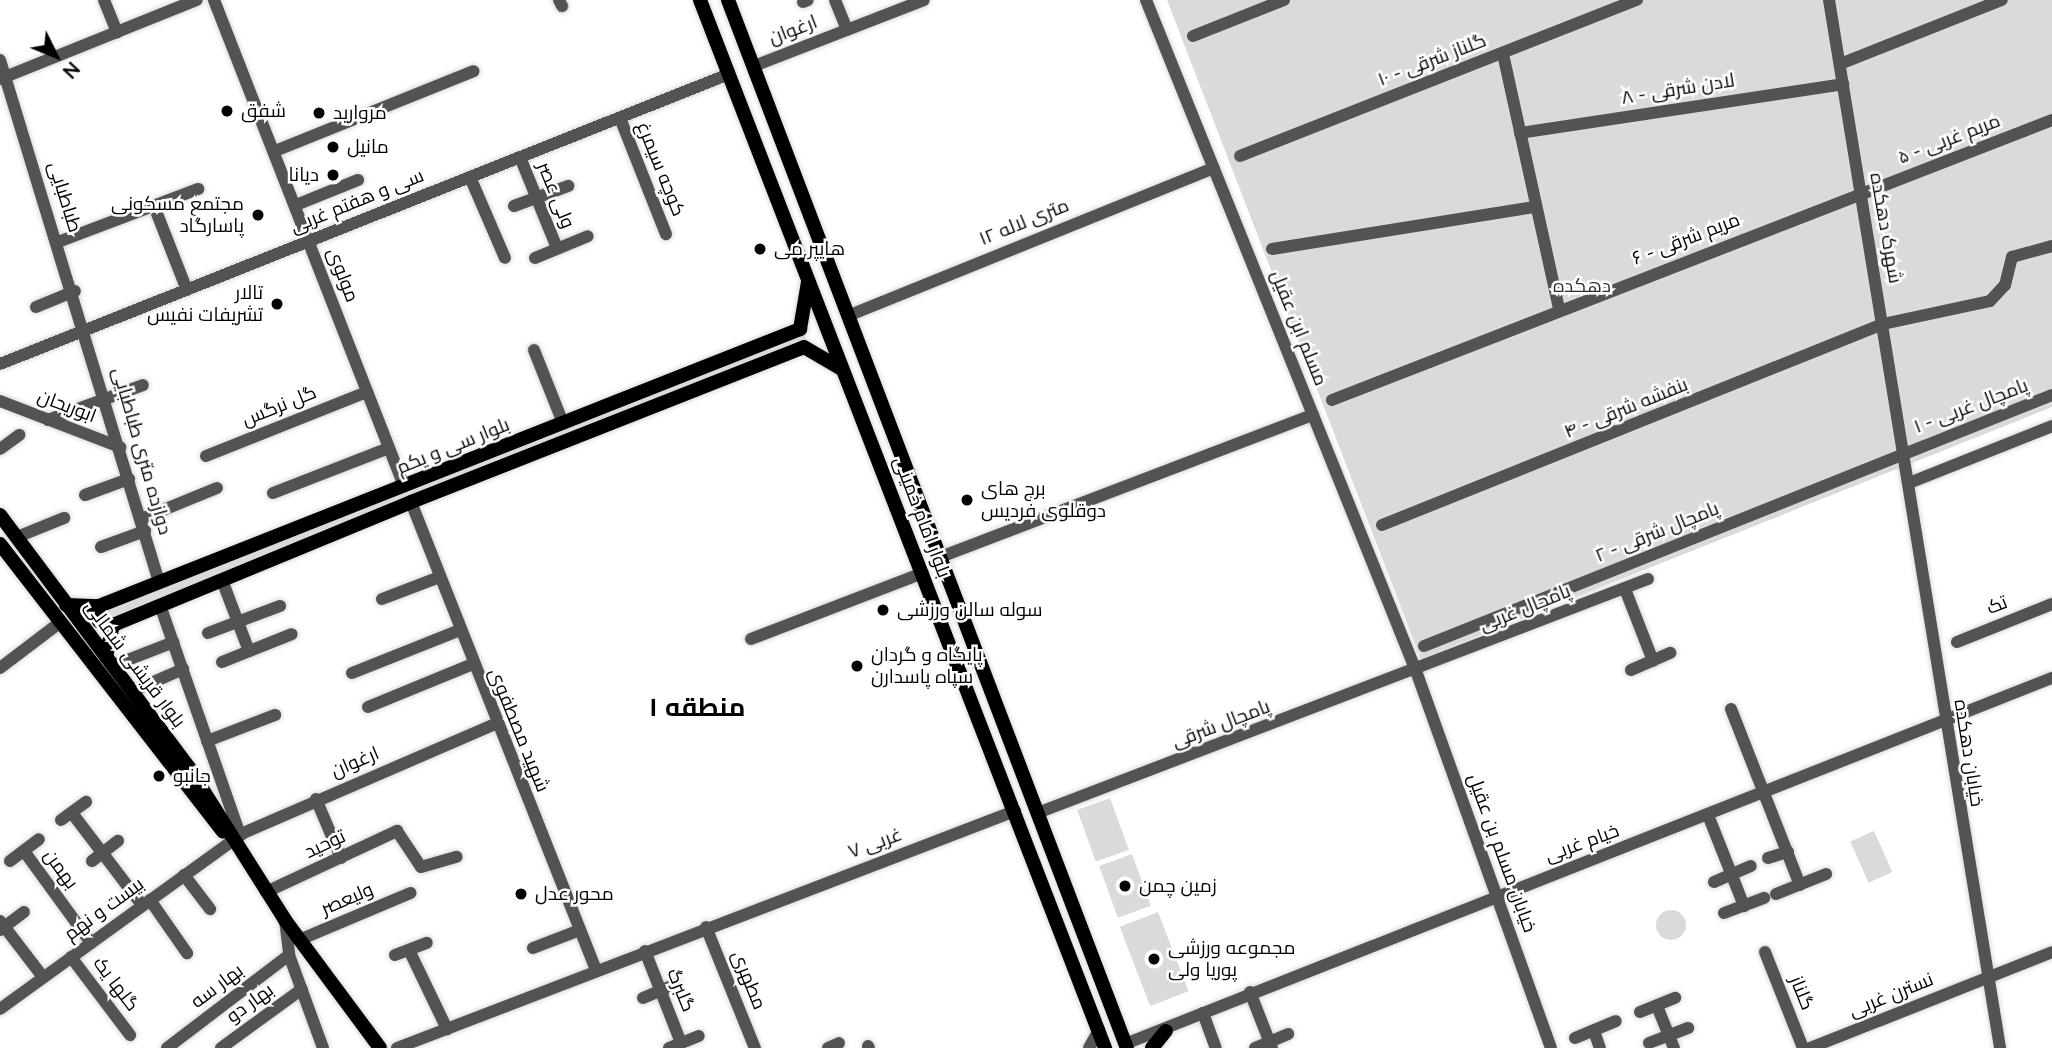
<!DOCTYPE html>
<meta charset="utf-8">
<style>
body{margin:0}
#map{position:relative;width:2052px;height:1048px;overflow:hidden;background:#fff;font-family:Mulish,Cairo,sans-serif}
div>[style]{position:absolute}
.green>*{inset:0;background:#dadada;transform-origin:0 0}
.round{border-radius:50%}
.roads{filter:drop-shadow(0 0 2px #dbdbdb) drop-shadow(0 0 2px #dbdbdb)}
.minor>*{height:12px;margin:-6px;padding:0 6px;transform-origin:6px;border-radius:6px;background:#535353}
.major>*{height:14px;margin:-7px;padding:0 7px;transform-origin:7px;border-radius:7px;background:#000}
.dots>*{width:19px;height:19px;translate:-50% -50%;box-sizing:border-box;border:4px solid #fff;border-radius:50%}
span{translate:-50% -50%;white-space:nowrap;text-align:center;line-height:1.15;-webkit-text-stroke:5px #fff;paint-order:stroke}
.street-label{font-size:19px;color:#000}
.poi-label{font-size:19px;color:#000}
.left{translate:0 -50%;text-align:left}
.right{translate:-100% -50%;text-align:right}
.park-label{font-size:19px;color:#313131}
.district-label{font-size:26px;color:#000;font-weight:700}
.north{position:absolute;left:21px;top:21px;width:70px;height:70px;-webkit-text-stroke:5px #fff;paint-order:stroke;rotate:133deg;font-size:19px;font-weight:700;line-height:28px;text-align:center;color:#000}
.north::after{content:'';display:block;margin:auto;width:24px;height:32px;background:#000;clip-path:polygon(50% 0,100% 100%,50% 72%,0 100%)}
</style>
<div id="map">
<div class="green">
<div style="clip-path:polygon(1167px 0,2052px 0,2052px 407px,1421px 659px)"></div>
<div style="clip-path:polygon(804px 332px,806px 341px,116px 621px,103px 618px,105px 609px)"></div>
<div style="left:1110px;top:798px;width:55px;height:35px;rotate:70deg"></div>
<div style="left:1874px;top:831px;width:45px;height:26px;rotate:66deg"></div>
<div style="left:1132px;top:854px;width:55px;height:35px;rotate:70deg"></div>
<div class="round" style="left:1656px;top:910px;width:30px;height:30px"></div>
<div style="left:1158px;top:912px;width:85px;height:41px;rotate:69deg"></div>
</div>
<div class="roads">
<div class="minor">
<div style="left:104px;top:0;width:35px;rotate:68deg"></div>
<div style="left:214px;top:0;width:522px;rotate:68.65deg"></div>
<div style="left:559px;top:0;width:7px;rotate:63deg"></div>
<div style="left:835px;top:0;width:32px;rotate:68deg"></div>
<div style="left:1146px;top:0;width:723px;rotate:68.08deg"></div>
<div style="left:1416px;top:671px;width:400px;rotate:70.3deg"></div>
<div style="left:1829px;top:0;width:1062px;rotate:80.73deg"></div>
<div style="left:803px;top:2px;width:5px;rotate:-22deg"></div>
<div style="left:1193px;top:36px;width:98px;rotate:-21.6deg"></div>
<div style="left:1503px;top:54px;width:261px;rotate:77.6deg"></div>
<div style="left:0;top:60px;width:546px;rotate:73.06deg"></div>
<div style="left:1840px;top:64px;width:174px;rotate:-21.6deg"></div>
<div style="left:754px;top:66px;width:182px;rotate:-21.2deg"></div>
<div style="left:0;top:79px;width:212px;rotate:-21.9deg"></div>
<div style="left:620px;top:118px;width:125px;rotate:68.4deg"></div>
<div style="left:1520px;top:133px;width:327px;rotate:-8.6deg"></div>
<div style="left:275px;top:151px;width:214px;rotate:-21.9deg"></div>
<div style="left:1240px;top:156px;width:427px;rotate:-21.5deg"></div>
<div style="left:520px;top:157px;width:98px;rotate:67.9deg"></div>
<div style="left:470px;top:177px;width:88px;rotate:66.6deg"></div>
<div style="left:296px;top:205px;width:67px;rotate:-22deg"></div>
<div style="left:154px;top:206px;width:90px;rotate:68.6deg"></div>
<div style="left:514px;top:206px;width:58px;rotate:-20.3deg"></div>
<div style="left:58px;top:242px;width:150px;rotate:-20.7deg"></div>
<div style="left:1272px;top:249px;width:265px;rotate:-9.1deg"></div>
<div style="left:535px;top:258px;width:57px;rotate:-22.5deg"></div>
<div style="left:36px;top:307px;width:42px;rotate:-22.3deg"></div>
<div style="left:850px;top:315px;width:392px;rotate:-22deg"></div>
<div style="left:534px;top:350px;width:79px;rotate:68.3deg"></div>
<div style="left:0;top:364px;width:785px;rotate:-21.69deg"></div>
<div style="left:1332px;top:400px;width:773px;rotate:-21.25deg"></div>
<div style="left:0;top:401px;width:129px;rotate:21deg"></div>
<div style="left:48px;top:420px;width:101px;rotate:-20.2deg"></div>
<div style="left:0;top:449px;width:24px;rotate:-36deg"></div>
<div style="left:206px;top:456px;width:173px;rotate:-21.7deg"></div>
<div style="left:1909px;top:483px;width:154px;rotate:-21.7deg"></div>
<div style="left:273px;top:493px;width:124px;rotate:-21.2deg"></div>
<div style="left:85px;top:495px;width:47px;rotate:-20deg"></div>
<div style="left:411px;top:502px;width:503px;rotate:68.43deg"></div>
<div style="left:141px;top:519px;width:82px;rotate:-22.2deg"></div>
<div style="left:1382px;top:525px;width:540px;rotate:-21.86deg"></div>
<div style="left:1883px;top:324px;width:109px;rotate:-12.1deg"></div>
<div style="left:1990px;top:301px;width:22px;rotate:-47deg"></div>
<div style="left:2005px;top:285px;width:29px;rotate:-76deg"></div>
<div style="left:2012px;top:257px;width:41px;rotate:-15.4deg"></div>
<div style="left:17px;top:537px;width:51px;rotate:-22deg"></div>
<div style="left:101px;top:547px;width:47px;rotate:-20deg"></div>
<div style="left:943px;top:556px;width:396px;rotate:-20.9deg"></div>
<div style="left:222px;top:580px;width:76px;rotate:69.2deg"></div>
<div style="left:1625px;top:589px;width:77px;rotate:68.7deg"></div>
<div style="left:382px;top:599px;width:62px;rotate:-20.8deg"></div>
<div style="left:160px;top:605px;width:244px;rotate:70.8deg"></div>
<div style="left:208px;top:633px;width:77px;rotate:-20.6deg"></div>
<div style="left:751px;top:639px;width:184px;rotate:-21deg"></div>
<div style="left:1957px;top:642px;width:102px;rotate:-21.8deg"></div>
<div style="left:1424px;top:646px;width:676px;rotate:-21.79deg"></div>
<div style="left:222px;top:662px;width:75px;rotate:-21.8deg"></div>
<div style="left:112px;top:666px;width:66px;rotate:-21.2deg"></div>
<div style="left:0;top:668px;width:73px;rotate:-37.2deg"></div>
<div style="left:1631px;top:670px;width:43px;rotate:-23.6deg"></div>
<div style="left:352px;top:673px;width:116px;rotate:-21.7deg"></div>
<div style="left:142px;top:687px;width:45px;rotate:-23.7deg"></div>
<div style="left:368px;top:707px;width:113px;rotate:-22.3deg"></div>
<div style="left:1731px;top:709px;width:189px;rotate:68.6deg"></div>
<div style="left:207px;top:741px;width:73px;rotate:-20.9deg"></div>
<div style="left:316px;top:799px;width:64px;rotate:67deg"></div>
<div style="left:1040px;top:812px;width:651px;rotate:-20.97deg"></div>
<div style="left:72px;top:813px;width:116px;rotate:52.7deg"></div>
<div style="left:1708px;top:815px;width:98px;rotate:68.4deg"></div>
<div style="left:61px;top:820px;width:31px;rotate:-36deg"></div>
<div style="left:24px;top:851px;width:114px;rotate:53.9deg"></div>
<div style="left:1768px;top:858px;width:21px;rotate:-17deg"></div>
<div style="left:10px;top:861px;width:36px;rotate:-37deg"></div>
<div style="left:92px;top:861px;width:33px;rotate:-38deg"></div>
<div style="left:184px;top:875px;width:43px;rotate:52.6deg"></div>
<div style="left:1714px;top:882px;width:40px;rotate:-23.4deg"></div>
<div style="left:266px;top:892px;width:145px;rotate:-25deg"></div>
<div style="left:397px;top:831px;width:43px;rotate:56.3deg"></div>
<div style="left:421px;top:867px;width:37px;rotate:-16deg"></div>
<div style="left:1776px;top:894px;width:54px;rotate:-21.8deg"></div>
<div style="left:150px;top:900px;width:65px;rotate:55.1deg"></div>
<div style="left:1724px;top:913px;width:43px;rotate:-20.6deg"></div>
<div style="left:285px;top:920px;width:35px;rotate:83deg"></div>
<div style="left:289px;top:955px;width:99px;rotate:69.9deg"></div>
<div style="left:0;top:921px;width:71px;rotate:52.5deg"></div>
<div style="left:706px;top:927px;width:131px;rotate:68deg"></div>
<div style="left:0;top:930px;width:30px;rotate:-37deg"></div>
<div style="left:299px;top:940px;width:121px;rotate:-22.9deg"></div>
<div style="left:533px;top:948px;width:50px;rotate:-21deg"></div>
<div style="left:409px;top:950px;width:88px;rotate:64.3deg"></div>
<div style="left:645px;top:951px;width:99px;rotate:68.6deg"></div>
<div style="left:1765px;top:952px;width:103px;rotate:68.4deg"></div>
<div style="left:395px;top:955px;width:34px;rotate:-21deg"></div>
<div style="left:71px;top:957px;width:98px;rotate:52.9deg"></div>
<div style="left:1250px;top:992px;width:60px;rotate:68.6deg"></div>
<div style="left:643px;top:998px;width:36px;rotate:-23deg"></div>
<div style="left:1657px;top:1006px;width:45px;rotate:68deg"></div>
<div style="left:0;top:1009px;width:300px;rotate:-35.9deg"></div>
<div style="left:243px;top:833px;width:275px;rotate:-23.4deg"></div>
<div style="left:1640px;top:1012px;width:38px;rotate:-22deg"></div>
<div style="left:1203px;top:1013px;width:37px;rotate:70deg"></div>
<div style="left:1594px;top:1031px;width:18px;rotate:71deg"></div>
<div style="left:1575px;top:1038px;width:44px;rotate:-22.5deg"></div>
<div style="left:1649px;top:1043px;width:42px;rotate:-21deg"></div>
<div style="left:1125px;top:1044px;width:997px;rotate:-21.55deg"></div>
<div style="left:868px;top:1046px;width:2px;rotate:63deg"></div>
<div style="left:167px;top:1048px;width:153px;rotate:-37.3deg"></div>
<div style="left:221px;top:1048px;width:100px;rotate:-36.1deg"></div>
<div style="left:397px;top:1048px;width:662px;rotate:-20.98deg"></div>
<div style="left:669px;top:1048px;width:32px;rotate:-22deg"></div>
<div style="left:828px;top:1048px;width:12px;rotate:-24deg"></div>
<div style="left:1089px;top:1048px;width:21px;rotate:-61deg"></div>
<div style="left:1255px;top:1048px;width:36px;rotate:-23deg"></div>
<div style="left:1810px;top:1048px;width:260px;rotate:-21.6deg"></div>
</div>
<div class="major">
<div style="left:700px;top:0;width:1124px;rotate:68.87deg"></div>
<div style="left:728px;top:0;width:1121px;rotate:69.16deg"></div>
<div style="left:0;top:515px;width:316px;rotate:53.2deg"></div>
<div style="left:189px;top:768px;width:180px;rotate:57.7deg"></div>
<div style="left:285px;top:920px;width:159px;rotate:53.4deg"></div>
<div style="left:0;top:544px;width:364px;rotate:52.2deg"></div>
<div style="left:66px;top:605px;width:33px;rotate:2deg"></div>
<div style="left:99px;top:606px;width:754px;rotate:-21.56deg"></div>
<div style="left:800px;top:329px;width:48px;rotate:-80.3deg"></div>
<div style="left:99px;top:606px;width:15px;rotate:90deg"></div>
<div style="left:99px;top:621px;width:15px;rotate:16deg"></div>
<div style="left:106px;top:657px;width:33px;rotate:-78deg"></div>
<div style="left:113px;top:625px;width:322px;rotate:-22.4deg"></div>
<div style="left:411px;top:502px;width:422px;rotate:-21.5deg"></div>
<div style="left:804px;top:347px;width:42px;rotate:30.3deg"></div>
<div style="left:1152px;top:1048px;width:22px;rotate:-51deg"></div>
</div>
</div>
<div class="dots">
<div style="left:227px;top:111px;background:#000"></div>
<div style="left:319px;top:113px;background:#000"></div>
<div style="left:333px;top:147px;background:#000"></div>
<div style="left:333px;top:175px;background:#000"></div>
<div style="left:258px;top:215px;background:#000"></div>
<div style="left:760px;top:249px;background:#000"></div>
<div style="left:277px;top:304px;background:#000"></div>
<div style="left:967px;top:500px;background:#000"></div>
<div style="left:883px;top:610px;background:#000"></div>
<div style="left:857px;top:666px;background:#000"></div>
<div style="left:159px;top:776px;background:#000"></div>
<div style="left:1125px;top:886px;background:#000"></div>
<div style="left:521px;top:894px;background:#000"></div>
<div style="left:1154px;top:959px;background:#000"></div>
</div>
<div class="street-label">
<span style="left:793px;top:30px;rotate:-21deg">ارغوان</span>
<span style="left:1432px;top:60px;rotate:-21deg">گلناز شرقی - ۱۰</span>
<span style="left:1678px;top:89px;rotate:-9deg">لادن شرقی - ۸</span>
<span style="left:1949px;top:139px;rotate:-21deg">مریم غربی - ۵</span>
<span style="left:661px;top:169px;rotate:68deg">کوچه سیمرغ</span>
<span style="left:556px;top:195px;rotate:68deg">ولی عصر</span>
<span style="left:65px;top:197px;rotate:73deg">طباطبایی</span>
<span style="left:357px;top:201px;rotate:-22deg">سی و هفتم غربی</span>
<span style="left:1024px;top:222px;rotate:-22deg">۱۲ متری لاله</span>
<span style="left:1886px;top:228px;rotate:80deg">شهرک دهکده</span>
<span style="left:1686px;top:239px;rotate:-21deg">مریم شرقی - ۶</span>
<span style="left:343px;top:275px;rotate:69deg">مولوی</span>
<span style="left:1299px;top:328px;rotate:68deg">مسلم ابن عقیل</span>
<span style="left:67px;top:406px;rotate:21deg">ابوریحان</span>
<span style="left:279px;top:406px;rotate:-22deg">گل نرگس</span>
<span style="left:1971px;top:406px;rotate:-21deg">پامچال غربی - ۱</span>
<span style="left:1626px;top:408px;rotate:-22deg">بنفشه شرقی - ۴</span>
<span style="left:453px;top:446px;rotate:-22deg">بلوار سی و یکم</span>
<span style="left:142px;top:451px;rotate:74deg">دوازده متری طباطبایی</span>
<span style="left:922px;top:517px;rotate:69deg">بلوار امام خمینی</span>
<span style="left:1657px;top:532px;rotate:-22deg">پامچال شرقی - ۲</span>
<span style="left:1997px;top:605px;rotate:-22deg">تک</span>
<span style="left:1525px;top:608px;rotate:-22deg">پامچال غربی</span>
<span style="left:135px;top:664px;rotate:53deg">بلوار قریشی شمالی</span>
<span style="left:1221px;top:724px;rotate:-21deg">پامچال شرقی</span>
<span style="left:519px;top:730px;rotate:68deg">شهید مصطفوی</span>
<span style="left:1969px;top:753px;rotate:81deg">خیابان دهکده</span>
<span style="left:355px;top:762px;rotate:-23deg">ارغوان</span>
<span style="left:875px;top:843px;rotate:-20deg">۷ غربی</span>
<span style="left:1582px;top:843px;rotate:-20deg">خیام غربی</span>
<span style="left:325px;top:844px;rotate:-25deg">توحید</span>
<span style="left:1502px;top:853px;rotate:70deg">خیابان مسلم بن عقیل</span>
<span style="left:61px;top:869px;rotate:54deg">بهمن</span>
<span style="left:347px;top:899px;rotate:-23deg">ولیعصر</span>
<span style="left:104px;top:909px;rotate:-36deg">بیست و نهم</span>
<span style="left:749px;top:980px;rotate:68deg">مطهری</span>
<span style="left:116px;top:984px;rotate:53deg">گلها یک</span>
<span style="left:217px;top:986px;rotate:-37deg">بهار سه</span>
<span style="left:681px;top:990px;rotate:68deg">گلبرگ</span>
<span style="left:1802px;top:993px;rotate:68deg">گلناز</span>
<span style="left:1891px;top:995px;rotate:-22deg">نسترن غربی</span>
<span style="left:250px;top:1003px;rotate:-36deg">بهار دو</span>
</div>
<div class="poi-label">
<span class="left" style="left:241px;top:111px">شفق</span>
<span class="left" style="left:333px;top:113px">مروارید</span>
<span class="left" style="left:347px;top:147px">مانیل</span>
<span class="right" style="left:319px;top:175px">دیانا</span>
<span class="right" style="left:244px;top:215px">مجتمع مسکونی<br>پاسارگاد</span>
<span class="left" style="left:774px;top:249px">هایپر می</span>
<span class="right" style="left:263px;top:304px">تالار<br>تشریفات نفیس</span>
<span class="left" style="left:981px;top:500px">برج های<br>دوقلوی فردیس</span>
<span class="left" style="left:897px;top:610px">سوله سالن ورزشی</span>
<span class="left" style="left:871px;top:666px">پایگاه و گردان<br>سپاه پاسدارن</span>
<span class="left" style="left:173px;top:776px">جانبو</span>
<span class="left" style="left:1139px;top:886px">زمین چمن</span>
<span class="left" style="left:535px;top:894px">محور عدل</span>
<span class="left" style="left:1168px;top:959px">مجموعه ورزشی<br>پوریا ولی</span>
</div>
<div class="park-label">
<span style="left:1582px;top:286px">دهکده</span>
</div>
<div class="district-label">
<span style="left:697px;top:707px">منطقه ۱</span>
</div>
<div class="north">N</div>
</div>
